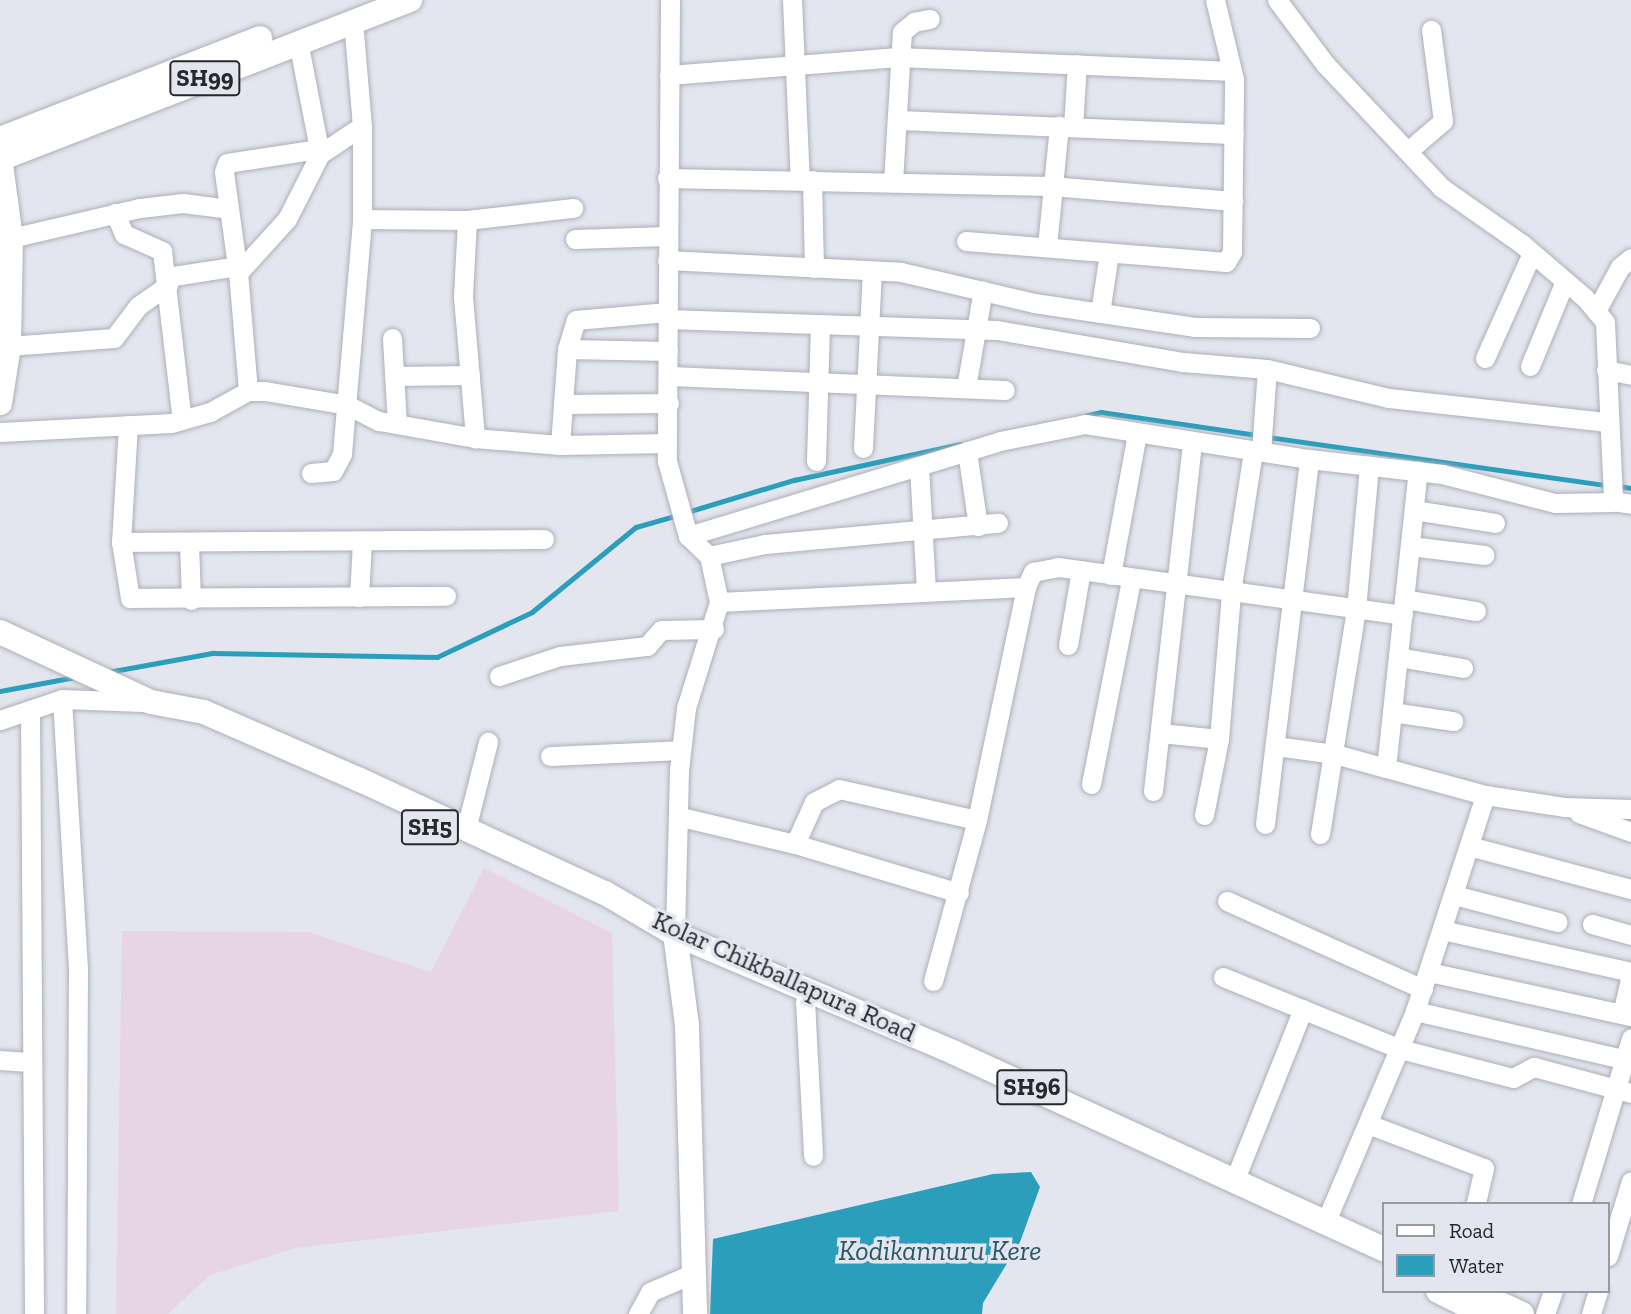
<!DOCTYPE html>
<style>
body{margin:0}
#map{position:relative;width:1631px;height:1314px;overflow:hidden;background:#e3e5ef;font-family:"Zilla Slab",serif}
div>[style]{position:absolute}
.industrial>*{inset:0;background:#e7d5e6}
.water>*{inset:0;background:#2b9ebb}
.stream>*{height:4.5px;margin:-2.25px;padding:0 2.25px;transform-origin:2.25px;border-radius:2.25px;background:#2b9ebb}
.roads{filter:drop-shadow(0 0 2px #acafb8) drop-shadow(0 0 2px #acafb8)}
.minor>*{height:19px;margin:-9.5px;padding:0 9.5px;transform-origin:9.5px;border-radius:9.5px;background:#fff}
.major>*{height:24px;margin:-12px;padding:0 12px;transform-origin:12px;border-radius:12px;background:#fff}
span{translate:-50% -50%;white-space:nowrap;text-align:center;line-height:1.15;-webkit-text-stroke:7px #e3e5ef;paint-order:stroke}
.shield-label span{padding:2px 5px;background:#e3e5ef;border:2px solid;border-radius:5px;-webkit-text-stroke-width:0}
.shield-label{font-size:24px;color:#27282c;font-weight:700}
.street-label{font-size:26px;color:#27282c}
.water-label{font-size:28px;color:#2a5865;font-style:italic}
.legend{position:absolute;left:1382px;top:1202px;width:228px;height:91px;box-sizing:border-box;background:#e3e5ef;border:2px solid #9899a1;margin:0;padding:9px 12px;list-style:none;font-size:21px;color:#27282c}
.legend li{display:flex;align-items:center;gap:14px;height:35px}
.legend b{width:35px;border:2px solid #9899a1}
</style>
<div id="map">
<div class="industrial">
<div style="clip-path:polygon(484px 868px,612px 933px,619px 1211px,295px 1248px,210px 1275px,168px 1314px,116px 1314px,122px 931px,308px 932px,431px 972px)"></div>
</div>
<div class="water">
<div style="clip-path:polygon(1031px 1172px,1040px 1187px,1020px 1242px,983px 1303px,982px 1314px,710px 1314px,713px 1239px,993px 1174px)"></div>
</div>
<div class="stream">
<div style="left:1085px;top:416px;width:16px;rotate:-14deg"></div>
<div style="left:1101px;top:412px;width:157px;rotate:8.4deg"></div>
<div style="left:1268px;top:437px;width:341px;rotate:8.1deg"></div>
<div style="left:1618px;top:486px;width:13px;rotate:9deg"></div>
<div style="left:687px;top:512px;width:112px;rotate:-16.7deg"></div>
<div style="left:794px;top:480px;width:170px;rotate:-12.2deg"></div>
<div style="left:108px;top:672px;width:107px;rotate:-10.3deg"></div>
<div style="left:213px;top:653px;width:224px;rotate:1deg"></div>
<div style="left:437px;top:657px;width:105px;rotate:-25.3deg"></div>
<div style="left:532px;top:612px;width:134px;rotate:-39.3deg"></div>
<div style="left:636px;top:527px;width:41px;rotate:-15.8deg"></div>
<div style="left:0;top:691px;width:76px;rotate:-10.6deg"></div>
</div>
<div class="roads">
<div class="minor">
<div style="left:670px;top:0;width:461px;rotate:90.4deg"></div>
<div style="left:667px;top:461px;width:78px;rotate:74.4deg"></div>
<div style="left:688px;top:536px;width:29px;rotate:44deg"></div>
<div style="left:709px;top:556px;width:47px;rotate:77.7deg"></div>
<div style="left:719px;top:602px;width:111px;rotate:107.3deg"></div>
<div style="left:686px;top:708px;width:62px;rotate:96.4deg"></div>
<div style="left:679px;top:770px;width:164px;rotate:91.4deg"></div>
<div style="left:792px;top:0;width:180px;rotate:87.5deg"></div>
<div style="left:1277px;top:0;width:80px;rotate:53.1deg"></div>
<div style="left:1325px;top:64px;width:170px;rotate:46.7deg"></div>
<div style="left:1442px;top:188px;width:98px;rotate:35deg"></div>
<div style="left:1522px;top:244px;width:83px;rotate:40.6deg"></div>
<div style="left:1585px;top:298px;width:31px;rotate:50deg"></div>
<div style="left:1605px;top:322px;width:179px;rotate:87.4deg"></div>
<div style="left:1613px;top:501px;width:18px;rotate:9deg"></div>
<div style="left:298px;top:41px;width:115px;rotate:79deg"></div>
<div style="left:669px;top:75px;width:230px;rotate:-4.5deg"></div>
<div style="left:898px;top:57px;width:334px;rotate:2.4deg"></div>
<div style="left:897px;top:120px;width:337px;rotate:2.4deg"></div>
<div style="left:1073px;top:127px;width:63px;rotate:-86.4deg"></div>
<div style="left:1408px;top:151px;width:46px;rotate:-40.6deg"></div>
<div style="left:1443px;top:121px;width:92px;rotate:-97.5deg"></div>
<div style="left:667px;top:178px;width:384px;rotate:1.2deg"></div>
<div style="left:1051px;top:186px;width:183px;rotate:4.7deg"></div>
<div style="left:812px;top:180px;width:88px;rotate:88.7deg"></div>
<div style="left:893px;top:182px;width:150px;rotate:-86.6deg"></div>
<div style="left:902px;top:32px;width:16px;rotate:-40deg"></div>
<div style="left:914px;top:22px;width:16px;rotate:-11deg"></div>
<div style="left:115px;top:213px;width:23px;rotate:67deg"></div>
<div style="left:124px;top:234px;width:42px;rotate:24.1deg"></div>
<div style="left:162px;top:251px;width:170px;rotate:83.3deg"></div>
<div style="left:362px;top:219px;width:105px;rotate:0.5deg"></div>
<div style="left:467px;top:220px;width:107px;rotate:-6.5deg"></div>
<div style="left:467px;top:220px;width:77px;rotate:93deg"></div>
<div style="left:463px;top:297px;width:142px;rotate:85.1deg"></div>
<div style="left:11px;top:238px;width:132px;rotate:-13.1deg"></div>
<div style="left:140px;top:208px;width:43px;rotate:-6.6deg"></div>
<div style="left:183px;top:203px;width:46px;rotate:7.4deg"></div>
<div style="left:575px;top:239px;width:92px;rotate:-1.9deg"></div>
<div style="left:966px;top:241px;width:261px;rotate:4.6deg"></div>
<div style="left:1226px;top:262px;width:12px;rotate:-59deg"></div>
<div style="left:1232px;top:252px;width:173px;rotate:-89.3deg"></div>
<div style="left:1234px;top:79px;width:81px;rotate:-103.5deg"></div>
<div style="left:1047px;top:246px;width:121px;rotate:-84.3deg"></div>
<div style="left:667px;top:260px;width:234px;rotate:2.9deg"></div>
<div style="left:901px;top:272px;width:137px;rotate:13.1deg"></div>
<div style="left:1034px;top:303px;width:162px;rotate:8.5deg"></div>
<div style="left:1194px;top:327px;width:116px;rotate:0.5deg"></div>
<div style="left:238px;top:273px;width:102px;rotate:-97.9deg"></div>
<div style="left:224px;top:172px;width:9px;rotate:-72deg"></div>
<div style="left:227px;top:163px;width:93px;rotate:-8.7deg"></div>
<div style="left:167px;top:277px;width:71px;rotate:-8.9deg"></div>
<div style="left:1596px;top:311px;width:50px;rotate:-61.4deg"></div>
<div style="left:1620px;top:267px;width:14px;rotate:-39deg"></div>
<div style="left:1100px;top:313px;width:61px;rotate:-81.5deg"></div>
<div style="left:667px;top:319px;width:330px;rotate:1.9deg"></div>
<div style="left:997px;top:330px;width:189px;rotate:9.8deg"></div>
<div style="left:1183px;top:362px;width:84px;rotate:4.8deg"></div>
<div style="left:1267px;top:369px;width:125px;rotate:13.4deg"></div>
<div style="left:1389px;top:398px;width:220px;rotate:6.3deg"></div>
<div style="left:392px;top:338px;width:86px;rotate:86.7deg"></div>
<div style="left:9px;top:346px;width:105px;rotate:-4.4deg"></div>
<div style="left:114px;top:338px;width:40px;rotate:-53deg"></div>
<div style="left:138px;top:306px;width:37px;rotate:-35deg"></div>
<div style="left:567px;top:349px;width:101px;rotate:1.1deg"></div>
<div style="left:1485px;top:358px;width:115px;rotate:-65.9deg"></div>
<div style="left:1530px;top:366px;width:92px;rotate:-67.6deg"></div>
<div style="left:1606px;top:370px;width:25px;rotate:11deg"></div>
<div style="left:394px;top:376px;width:76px;rotate:-0.8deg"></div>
<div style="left:670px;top:376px;width:335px;rotate:2.4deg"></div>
<div style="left:966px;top:388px;width:99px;rotate:-80.2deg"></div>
<div style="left:248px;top:391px;width:118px;rotate:-94.8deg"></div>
<div style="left:238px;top:273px;width:73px;rotate:-47.8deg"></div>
<div style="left:287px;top:219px;width:73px;rotate:-63.1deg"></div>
<div style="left:320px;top:154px;width:50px;rotate:-33.7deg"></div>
<div style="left:563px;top:404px;width:106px;rotate:-0.5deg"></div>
<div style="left:128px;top:425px;width:117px;rotate:93.4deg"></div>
<div style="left:121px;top:542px;width:57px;rotate:80.9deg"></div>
<div style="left:130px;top:598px;width:316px;rotate:-0.4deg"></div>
<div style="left:0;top:432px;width:171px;rotate:-3deg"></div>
<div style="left:171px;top:423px;width:41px;rotate:-15.8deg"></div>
<div style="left:210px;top:412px;width:43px;rotate:-28.9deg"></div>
<div style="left:248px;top:391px;width:17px"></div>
<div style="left:265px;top:391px;width:83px;rotate:9.7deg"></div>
<div style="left:347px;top:405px;width:36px;rotate:27deg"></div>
<div style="left:379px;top:421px;width:97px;rotate:10deg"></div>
<div style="left:475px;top:438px;width:85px;rotate:4.7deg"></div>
<div style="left:560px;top:445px;width:107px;rotate:-1.1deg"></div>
<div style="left:560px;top:445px;width:96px;rotate:-85.8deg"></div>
<div style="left:567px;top:349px;width:30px;rotate:-73deg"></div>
<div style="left:576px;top:320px;width:91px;rotate:-5deg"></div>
<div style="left:863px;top:448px;width:177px;rotate:-87.1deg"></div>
<div style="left:967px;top:451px;width:76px;rotate:81.7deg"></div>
<div style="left:1261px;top:452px;width:83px;rotate:-85.9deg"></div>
<div style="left:816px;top:461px;width:137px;rotate:-88.3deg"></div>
<div style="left:919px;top:466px;width:125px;rotate:86.8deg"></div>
<div style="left:311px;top:473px;width:22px;rotate:-5deg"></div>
<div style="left:333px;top:471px;width:19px;rotate:-62deg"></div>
<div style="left:342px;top:454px;width:236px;rotate:-85.1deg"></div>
<div style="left:362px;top:219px;width:93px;rotate:-90deg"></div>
<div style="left:362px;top:126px;width:105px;rotate:-94.9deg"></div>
<div style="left:1414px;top:510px;width:82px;rotate:9.1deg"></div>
<div style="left:688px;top:536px;width:326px;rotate:-16.9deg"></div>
<div style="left:1000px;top:441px;width:87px;rotate:-11.3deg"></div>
<div style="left:1085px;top:424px;width:227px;rotate:8.9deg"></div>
<div style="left:1309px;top:459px;width:134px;rotate:6.4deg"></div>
<div style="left:1442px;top:474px;width:117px;rotate:14.4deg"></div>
<div style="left:1555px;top:503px;width:58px;rotate:-1deg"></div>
<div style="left:121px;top:542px;width:423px;rotate:-0.4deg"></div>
<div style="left:189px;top:542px;width:58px;rotate:88deg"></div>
<div style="left:1410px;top:546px;width:75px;rotate:6.9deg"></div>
<div style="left:709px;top:556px;width:57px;rotate:-12.1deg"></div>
<div style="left:765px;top:544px;width:234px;rotate:-5.2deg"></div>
<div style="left:1111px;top:575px;width:144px;rotate:-79.6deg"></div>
<div style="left:359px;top:597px;width:56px;rotate:-86.9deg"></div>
<div style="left:1404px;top:599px;width:73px;rotate:9.5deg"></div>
<div style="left:719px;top:602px;width:307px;rotate:-2.8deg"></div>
<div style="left:1068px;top:645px;width:76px;rotate:-80.2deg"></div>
<div style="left:1398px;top:657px;width:66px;rotate:9.6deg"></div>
<div style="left:499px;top:676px;width:64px;rotate:-18.2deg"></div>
<div style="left:560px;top:656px;width:88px;rotate:-6.6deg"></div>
<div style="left:647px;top:646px;width:21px;rotate:-49deg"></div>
<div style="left:661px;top:630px;width:53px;rotate:-1.1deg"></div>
<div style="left:62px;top:699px;width:271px;rotate:86.6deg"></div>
<div style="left:78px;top:970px;width:344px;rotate:90.3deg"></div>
<div style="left:30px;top:710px;width:604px;rotate:89.62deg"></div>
<div style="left:1392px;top:712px;width:62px;rotate:8.4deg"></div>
<div style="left:0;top:720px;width:65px;rotate:-18.7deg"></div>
<div style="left:62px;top:699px;width:81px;rotate:2.1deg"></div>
<div style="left:1161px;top:733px;width:58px;rotate:5.9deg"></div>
<div style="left:1275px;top:746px;width:61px;rotate:7.6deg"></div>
<div style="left:1335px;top:754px;width:53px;rotate:15.4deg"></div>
<div style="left:550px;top:756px;width:131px;rotate:-2.6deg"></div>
<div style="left:1091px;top:784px;width:208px;rotate:-78.9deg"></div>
<div style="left:1153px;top:791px;width:351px;rotate:-83.6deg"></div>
<div style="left:1485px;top:795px;width:80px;rotate:8.6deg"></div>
<div style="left:1564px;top:807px;width:67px;rotate:1.7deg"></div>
<div style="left:1579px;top:813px;width:55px;rotate:20.1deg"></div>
<div style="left:1204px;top:815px;width:77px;rotate:-78.8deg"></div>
<div style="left:1219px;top:739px;width:147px;rotate:-85.3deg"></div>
<div style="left:1231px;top:592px;width:143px;rotate:-81.1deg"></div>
<div style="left:681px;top:817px;width:117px;rotate:13.3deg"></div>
<div style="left:795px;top:844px;width:171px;rotate:16.6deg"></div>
<div style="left:1265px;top:824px;width:368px;rotate:-83.1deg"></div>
<div style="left:466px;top:829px;width:90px;rotate:-75.8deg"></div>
<div style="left:1320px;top:834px;width:228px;rotate:-80.9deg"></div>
<div style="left:1356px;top:609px;width:144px;rotate:-84.8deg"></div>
<div style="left:795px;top:844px;width:46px;rotate:-65.7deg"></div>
<div style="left:814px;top:802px;width:28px;rotate:-27deg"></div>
<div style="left:839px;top:789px;width:141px;rotate:12.7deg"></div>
<div style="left:1469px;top:846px;width:168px;rotate:14.9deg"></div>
<div style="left:1454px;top:895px;width:107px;rotate:14.6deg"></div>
<div style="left:1227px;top:901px;width:215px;rotate:24.2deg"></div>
<div style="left:1592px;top:924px;width:41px;rotate:15.8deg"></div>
<div style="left:1442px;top:930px;width:194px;rotate:12.5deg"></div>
<div style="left:1429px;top:972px;width:207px;rotate:12.3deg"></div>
<div style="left:1223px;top:977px;width:191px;rotate:22.1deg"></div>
<div style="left:1400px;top:1049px;width:117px;rotate:14.4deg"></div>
<div style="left:1513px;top:1078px;width:24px;rotate:-28deg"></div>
<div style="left:1534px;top:1067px;width:100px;rotate:15deg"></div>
<div style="left:933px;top:981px;width:167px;rotate:-74.7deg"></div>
<div style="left:977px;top:820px;width:238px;rotate:-78.1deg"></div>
<div style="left:1026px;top:587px;width:17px;rotate:-65deg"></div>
<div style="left:1033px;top:572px;width:25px;rotate:-11deg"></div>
<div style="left:1058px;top:567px;width:348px;rotate:7.9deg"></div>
<div style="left:805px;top:1001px;width:155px;rotate:87deg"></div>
<div style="left:1415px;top:1011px;width:222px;rotate:13deg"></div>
<div style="left:1622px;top:1014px;width:39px;rotate:-77deg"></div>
<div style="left:0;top:1060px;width:29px;rotate:4deg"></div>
<div style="left:1368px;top:1124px;width:124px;rotate:20.8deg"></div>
<div style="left:1484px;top:1168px;width:37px;rotate:103deg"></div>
<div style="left:1235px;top:1179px;width:183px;rotate:-68.2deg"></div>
<div style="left:1581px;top:1204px;width:173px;rotate:-73.2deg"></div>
<div style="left:1326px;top:1221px;width:228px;rotate:-67deg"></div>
<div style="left:1415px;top:1011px;width:227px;rotate:-72deg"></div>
<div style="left:1485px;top:795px;width:103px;rotate:-164.7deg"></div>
<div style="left:1386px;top:768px;width:299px;rotate:-83.9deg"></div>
<div style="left:1608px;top:1256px;width:78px;rotate:-73deg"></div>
<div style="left:638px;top:1314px;width:25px;rotate:-61deg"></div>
<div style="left:650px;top:1292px;width:48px;rotate:-23.4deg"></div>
<div style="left:1545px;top:1314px;width:24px;rotate:-71deg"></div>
<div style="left:1591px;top:1314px;width:24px;rotate:-73deg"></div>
</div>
<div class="major">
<div style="left:0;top:139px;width:279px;rotate:-21.2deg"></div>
<div style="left:0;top:157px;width:82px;rotate:82.3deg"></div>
<div style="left:11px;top:238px;width:108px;rotate:91.1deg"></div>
<div style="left:9px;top:346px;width:58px;rotate:99deg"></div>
<div style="left:0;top:159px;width:440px;rotate:-21.2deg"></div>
<div style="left:0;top:632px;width:166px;rotate:24.9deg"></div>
<div style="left:151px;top:702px;width:54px;rotate:10.7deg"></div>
<div style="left:204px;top:712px;width:170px;rotate:23.6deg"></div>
<div style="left:360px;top:780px;width:270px;rotate:24.8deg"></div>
<div style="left:605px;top:893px;width:81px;rotate:30.4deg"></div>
<div style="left:675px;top:934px;width:304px;rotate:23deg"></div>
<div style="left:955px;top:1053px;width:472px;rotate:24.6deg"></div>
<div style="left:675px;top:934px;width:92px;rotate:82.5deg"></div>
<div style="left:687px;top:1025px;width:289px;rotate:88.4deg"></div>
<div style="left:1438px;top:1291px;width:51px;rotate:26.6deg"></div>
<div style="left:1473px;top:1291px;width:54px;rotate:25.1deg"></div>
</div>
</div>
<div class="shield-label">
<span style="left:205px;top:78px">SH99</span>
<span style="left:430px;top:827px">SH5</span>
<span style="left:1032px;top:1087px">SH96</span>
</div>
<div class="street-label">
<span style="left:784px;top:977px;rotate:24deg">Kolar Chikballapura Road</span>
</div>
<div class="water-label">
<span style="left:940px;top:1251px">Kodikannuru Kere</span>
</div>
<ul class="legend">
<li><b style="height:9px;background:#fff"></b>Road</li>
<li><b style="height:19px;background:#2b9ebb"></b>Water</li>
</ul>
</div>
